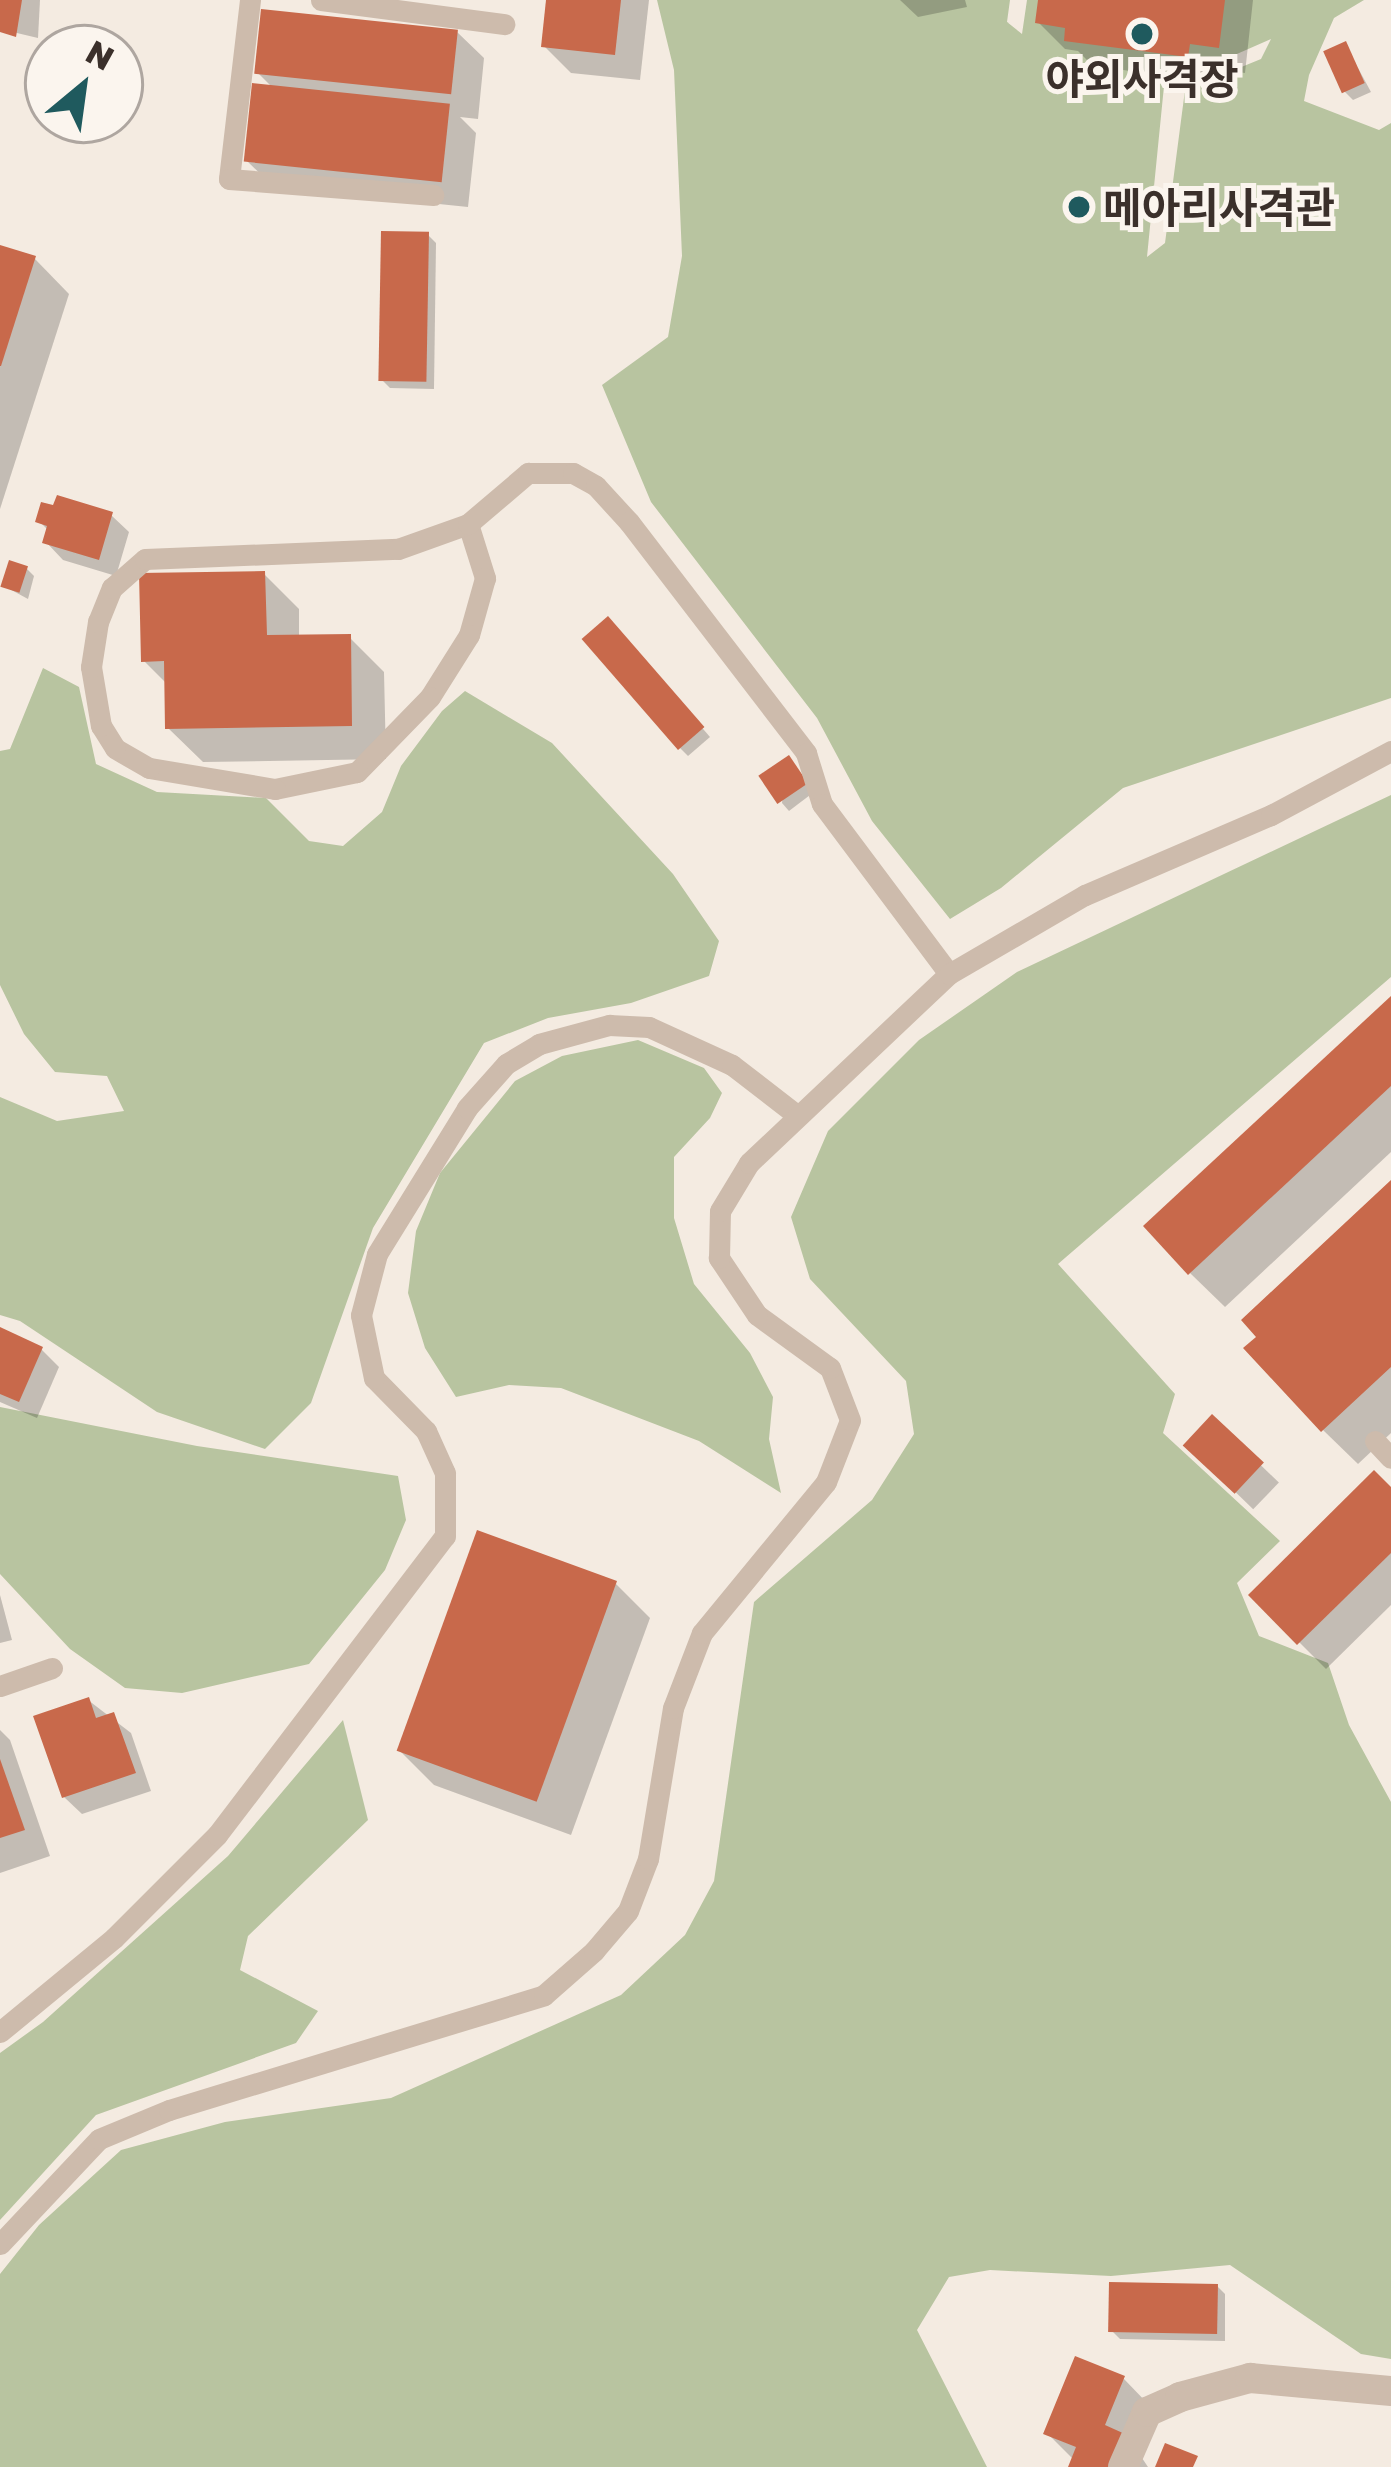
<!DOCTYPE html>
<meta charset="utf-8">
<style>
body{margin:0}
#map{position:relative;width:1391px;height:2467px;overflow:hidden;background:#f4ebe1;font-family:"Golos Text","Noto Sans KR",sans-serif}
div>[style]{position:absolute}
.green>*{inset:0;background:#b8c4a0}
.shadow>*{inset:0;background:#0003;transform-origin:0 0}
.building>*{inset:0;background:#c8694b;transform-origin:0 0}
.service>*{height:21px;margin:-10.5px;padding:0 10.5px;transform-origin:10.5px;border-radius:10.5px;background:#cdbbac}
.minor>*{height:30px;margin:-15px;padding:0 15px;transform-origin:15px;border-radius:15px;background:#cdbbac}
.dots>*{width:33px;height:33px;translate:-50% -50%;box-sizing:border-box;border:6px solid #fbf5ee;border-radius:50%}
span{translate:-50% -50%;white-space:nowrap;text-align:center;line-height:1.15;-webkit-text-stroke:10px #fbf5ee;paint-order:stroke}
.poi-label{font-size:42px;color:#3b302b;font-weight:700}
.left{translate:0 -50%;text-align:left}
.north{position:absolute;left:24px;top:24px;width:120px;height:120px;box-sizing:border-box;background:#fbf5ee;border:3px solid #aea6a0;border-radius:50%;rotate:29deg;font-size:33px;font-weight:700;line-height:48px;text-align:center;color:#3b302b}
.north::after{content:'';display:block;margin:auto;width:42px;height:54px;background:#1f5a5e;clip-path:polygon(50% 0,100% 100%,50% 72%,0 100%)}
</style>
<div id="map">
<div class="green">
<div style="clip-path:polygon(evenodd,657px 0,1010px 0,1007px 22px,1022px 34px,1027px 0,1364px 0,1334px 18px,1309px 75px,1304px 101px,1379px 130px,1391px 123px,1391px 698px,1123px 788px,1001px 888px,950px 919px,872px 821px,817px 718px,651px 502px,602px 385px,668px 337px,682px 256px,674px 70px,657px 0,1271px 39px,1261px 59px,1185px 90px,1165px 243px,1147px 257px,1164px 86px,1271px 39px)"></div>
<div style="clip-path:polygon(43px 668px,79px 687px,96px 764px,157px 792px,266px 798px,309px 841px,343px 846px,382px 812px,401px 766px,442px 711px,465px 691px,552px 743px,673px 874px,719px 941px,709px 976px,631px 1003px,548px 1018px,484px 1043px,373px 1228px,311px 1403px,265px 1449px,157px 1412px,20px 1321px,0 1315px,0 1097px,57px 1121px,124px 1111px,107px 1076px,55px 1072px,24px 1034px,0 985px,0 751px,10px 749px)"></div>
<div style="clip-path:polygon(1391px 795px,1391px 977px,1058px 1264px,1175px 1394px,1163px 1433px,1280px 1541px,1237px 1583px,1259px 1636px,1328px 1663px,1349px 1725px,1391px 1802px,1391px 2359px,1361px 2354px,1230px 2265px,1111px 2276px,990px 2270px,949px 2277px,917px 2330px,987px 2467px,0 2467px,0 2274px,39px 2225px,121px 2150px,225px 2122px,391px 2098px,621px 1995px,685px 1935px,714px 1881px,754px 1602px,872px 1500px,914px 1434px,906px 1381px,810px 1279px,791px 1217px,828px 1131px,919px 1040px,1017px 972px)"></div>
<div style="clip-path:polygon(638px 1040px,704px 1068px,722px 1093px,710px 1118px,674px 1157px,674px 1218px,694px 1284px,750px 1353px,773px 1397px,769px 1439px,781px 1493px,699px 1441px,561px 1388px,509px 1385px,456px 1397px,425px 1348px,408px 1293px,416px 1231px,440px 1173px,515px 1081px,562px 1056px)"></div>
<div style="clip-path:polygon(0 1407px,197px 1446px,398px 1476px,406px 1520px,385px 1570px,309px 1664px,182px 1693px,125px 1688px,70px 1649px,0 1574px)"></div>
<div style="clip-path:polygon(343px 1720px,368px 1820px,248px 1936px,240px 1970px,318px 2011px,296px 2043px,96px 2115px,0 2220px,0 2053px,43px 2022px,228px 1856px)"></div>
</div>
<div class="shadow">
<div style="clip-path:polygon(0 0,40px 0,38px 38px,0 29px)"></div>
<div style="clip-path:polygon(549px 0,649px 0,640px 80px,571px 73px,544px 46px)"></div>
<div style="clip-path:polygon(900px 0,965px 0,967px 7px,918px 17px)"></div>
<div style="clip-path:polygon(1041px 0,1253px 0,1245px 73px,1216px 69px,1214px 82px,1093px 66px,1078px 51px,1065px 49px,1038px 22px)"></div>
<div style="clip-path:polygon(457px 32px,484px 58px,478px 119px,460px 117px,476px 133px,468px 207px,274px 187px,247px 161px,273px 88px,258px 73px)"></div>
<div style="clip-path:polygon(1345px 44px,1371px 92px,1353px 100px,1345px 92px)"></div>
<div style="clip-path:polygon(428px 235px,436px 243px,434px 389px,390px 388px,382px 380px)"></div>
<div style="clip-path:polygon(0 248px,35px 259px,69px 294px,0 509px)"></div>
<div style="clip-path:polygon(111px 515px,129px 532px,116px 576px,63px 560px,46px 542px,49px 531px,39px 521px)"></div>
<div style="clip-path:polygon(26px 568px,34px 576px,28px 599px,4px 586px)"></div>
<div style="clip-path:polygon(264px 574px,299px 609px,299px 637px,349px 637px,384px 672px,386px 759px,203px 762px,168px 728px,167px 684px,144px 661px)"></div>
<div style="clip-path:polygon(616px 628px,710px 737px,688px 756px,680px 748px)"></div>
<div style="clip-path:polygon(788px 759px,814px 792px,789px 811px,782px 803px)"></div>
<div style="clip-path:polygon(1391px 1000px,1391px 1152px,1225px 1307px,1190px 1273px)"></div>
<div style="clip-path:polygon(1391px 1184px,1391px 1433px,1358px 1464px,1323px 1430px)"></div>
<div style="clip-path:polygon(0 1331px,41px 1349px,59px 1367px,37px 1418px,0 1402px)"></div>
<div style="left:1212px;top:1418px;width:93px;height:37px;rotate:44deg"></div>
<div style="clip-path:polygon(1391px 1491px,1391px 1605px,1326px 1669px,1252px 1595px)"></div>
<div style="clip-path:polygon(616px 1584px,650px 1618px,571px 1835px,434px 1785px,400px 1751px)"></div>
<div style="clip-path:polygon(0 1595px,12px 1640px,0 1643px)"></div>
<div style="clip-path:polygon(88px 1700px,131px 1733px,151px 1791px,82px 1814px,64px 1797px)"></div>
<div style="clip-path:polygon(0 1730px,10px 1740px,50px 1856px,0 1873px)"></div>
<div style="clip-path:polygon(1217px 2286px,1225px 2294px,1225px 2341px,1120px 2339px,1112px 2331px)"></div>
<div style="clip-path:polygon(1124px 2379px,1150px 2406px,1134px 2446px,1148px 2467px,1071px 2467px,1074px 2460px,1047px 2433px)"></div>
</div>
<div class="building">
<div style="clip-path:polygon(0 0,22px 0,16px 37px,0 32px)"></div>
<div style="clip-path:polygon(546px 0,621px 0,615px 55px,541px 47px)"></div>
<div style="clip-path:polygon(1038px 0,1225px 0,1219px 48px,1190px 44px,1188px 57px,1064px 41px,1065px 28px,1035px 23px)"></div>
<div style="left:261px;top:9px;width:198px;height:65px;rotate:6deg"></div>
<div style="left:1346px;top:41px;width:46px;height:25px;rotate:66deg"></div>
<div style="left:252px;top:83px;width:199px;height:79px;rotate:6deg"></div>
<div style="left:381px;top:231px;width:48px;height:150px;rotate:1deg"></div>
<div style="clip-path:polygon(0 245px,36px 256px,1px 366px,0 366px)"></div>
<div style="clip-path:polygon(57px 495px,113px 512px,99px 560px,42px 543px,47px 526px,35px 522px,41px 502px,53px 505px)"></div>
<div style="left:9px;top:560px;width:20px;height:28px;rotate:18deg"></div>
<div style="clip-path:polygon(265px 571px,267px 635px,351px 634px,352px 726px,165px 729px,164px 661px,141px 662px,139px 573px)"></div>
<div style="left:608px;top:616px;width:147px;height:35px;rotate:49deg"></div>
<div style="left:789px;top:755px;width:34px;height:37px;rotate:56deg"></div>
<div style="clip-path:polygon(1391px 996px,1391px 1086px,1188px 1275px,1143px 1226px)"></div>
<div style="clip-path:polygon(1391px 1180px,1391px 1367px,1321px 1432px,1243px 1348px,1256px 1337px,1241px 1320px)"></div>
<div style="clip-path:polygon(0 1327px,43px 1347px,19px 1402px,0 1394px)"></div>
<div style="left:1212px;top:1414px;width:71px;height:43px;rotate:43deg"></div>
<div style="clip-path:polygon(1374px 1470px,1391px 1487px,1391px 1553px,1297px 1645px,1248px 1595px)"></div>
<div style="left:477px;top:1530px;width:149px;height:235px;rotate:20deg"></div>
<div style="clip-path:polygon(89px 1697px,96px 1718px,114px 1712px,136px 1773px,62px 1798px,33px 1716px)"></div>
<div style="clip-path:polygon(0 1759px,25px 1830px,0 1838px)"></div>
<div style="left:1109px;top:2282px;width:109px;height:50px;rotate:1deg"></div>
<div style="clip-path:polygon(1075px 2356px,1125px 2376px,1105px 2425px,1125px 2434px,1112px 2467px,1068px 2467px,1076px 2447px,1043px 2434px)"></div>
<div style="clip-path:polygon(1165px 2443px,1198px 2456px,1193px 2467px,1155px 2467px)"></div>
</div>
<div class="service">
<div style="left:250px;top:0;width:180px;rotate:96.7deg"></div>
<div style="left:229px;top:179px;width:205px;rotate:4.5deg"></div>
<div style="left:321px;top:0;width:185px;rotate:7.5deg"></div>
<div style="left:468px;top:524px;width:57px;rotate:72.5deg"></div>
<div style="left:485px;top:578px;width:59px;rotate:105.7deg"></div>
<div style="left:469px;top:635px;width:73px;rotate:122.2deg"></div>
<div style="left:430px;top:697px;width:105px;rotate:134.2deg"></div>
<div style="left:357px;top:772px;width:84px;rotate:168.3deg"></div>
<div style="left:275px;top:789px;width:128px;rotate:-170.5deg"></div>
<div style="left:149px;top:768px;width:39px;rotate:-150deg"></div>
<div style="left:115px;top:748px;width:26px;rotate:-122deg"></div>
<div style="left:101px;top:726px;width:60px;rotate:-99.6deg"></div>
<div style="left:91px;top:667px;width:46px;rotate:-81.2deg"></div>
<div style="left:98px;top:622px;width:37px;rotate:-68deg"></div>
<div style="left:112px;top:588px;width:44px;rotate:-41.3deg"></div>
<div style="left:145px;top:559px;width:253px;rotate:-2.3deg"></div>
<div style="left:398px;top:549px;width:74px;rotate:-19.7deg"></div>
<div style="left:468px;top:524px;width:79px;rotate:-40.4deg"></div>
<div style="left:528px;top:473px;width:45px"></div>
<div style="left:573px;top:473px;width:26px;rotate:29deg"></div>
<div style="left:596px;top:486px;width:49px;rotate:47.5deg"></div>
<div style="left:629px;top:522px;width:291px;rotate:52.5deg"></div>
<div style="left:806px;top:753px;width:53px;rotate:72.6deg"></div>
<div style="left:822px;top:804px;width:212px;rotate:53.2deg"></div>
<div style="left:1375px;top:1441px;width:23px;rotate:47deg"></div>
<div style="left:0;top:1686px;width:55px;rotate:-19.1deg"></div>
<div style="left:0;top:2032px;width:148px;rotate:-39.5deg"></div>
<div style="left:114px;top:1938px;width:146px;rotate:-45deg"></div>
<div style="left:217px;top:1835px;width:376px;rotate:-52.7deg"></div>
<div style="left:445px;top:1536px;width:63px;rotate:-90deg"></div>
<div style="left:445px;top:1473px;width:46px;rotate:-114.3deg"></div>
<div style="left:426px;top:1431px;width:74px;rotate:-134.5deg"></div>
<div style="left:374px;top:1378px;width:64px;rotate:-101.7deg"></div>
<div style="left:361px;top:1315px;width:63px;rotate:-75.3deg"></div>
<div style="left:377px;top:1254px;width:172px;rotate:-58.3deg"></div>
<div style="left:467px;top:1108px;width:59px;rotate:-48.4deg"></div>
<div style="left:506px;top:1064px;width:39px;rotate:-31deg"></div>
<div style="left:539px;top:1044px;width:73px;rotate:-15.2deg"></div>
<div style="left:609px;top:1025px;width:40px;rotate:2.9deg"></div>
<div style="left:649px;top:1027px;width:91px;rotate:24.6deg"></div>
<div style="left:732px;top:1065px;width:83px;rotate:37.7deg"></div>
<div style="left:0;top:2244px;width:144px;rotate:-46.7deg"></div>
<div style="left:99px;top:2139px;width:76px;rotate:-22.5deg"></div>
<div style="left:169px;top:2110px;width:392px;rotate:-17deg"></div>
<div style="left:544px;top:1995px;width:67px;rotate:-41.3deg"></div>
<div style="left:594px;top:1951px;width:52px;rotate:-49.6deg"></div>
<div style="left:628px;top:1911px;width:56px;rotate:-69deg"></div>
<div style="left:648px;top:1859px;width:153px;rotate:-80.6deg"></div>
<div style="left:673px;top:1708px;width:80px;rotate:-68.9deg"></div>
<div style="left:702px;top:1633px;width:195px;rotate:-50.6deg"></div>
<div style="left:826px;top:1482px;width:66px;rotate:-68.8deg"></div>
<div style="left:850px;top:1420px;width:56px;rotate:-111deg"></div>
<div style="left:830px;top:1368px;width:90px;rotate:-144deg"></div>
<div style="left:757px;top:1315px;width:69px;rotate:-123.7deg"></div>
<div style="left:719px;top:1258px;width:47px;rotate:-88.8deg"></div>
<div style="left:720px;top:1211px;width:56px;rotate:-58.9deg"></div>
<div style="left:749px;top:1163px;width:275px;rotate:-43.4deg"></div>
<div style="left:949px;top:974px;width:157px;rotate:-30.2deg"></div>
<div style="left:1085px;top:895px;width:202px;rotate:-23.3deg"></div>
<div style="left:1271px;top:815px;width:136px;rotate:-28.1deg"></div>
</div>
<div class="minor">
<div style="left:1123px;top:2467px;width:60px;rotate:-66.4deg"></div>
<div style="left:1147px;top:2412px;width:36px;rotate:-24deg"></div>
<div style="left:1180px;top:2397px;width:73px;rotate:-15.2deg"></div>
<div style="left:1250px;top:2378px;width:142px;rotate:5.3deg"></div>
</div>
<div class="dots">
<div style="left:1142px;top:34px;background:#1f5a5e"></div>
<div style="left:1079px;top:207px;background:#1f5a5e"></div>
</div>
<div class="poi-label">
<span style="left:1142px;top:78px">야외사격장</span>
<span class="left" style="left:1103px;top:207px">메아리사격관</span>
</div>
<div class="north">N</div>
</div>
